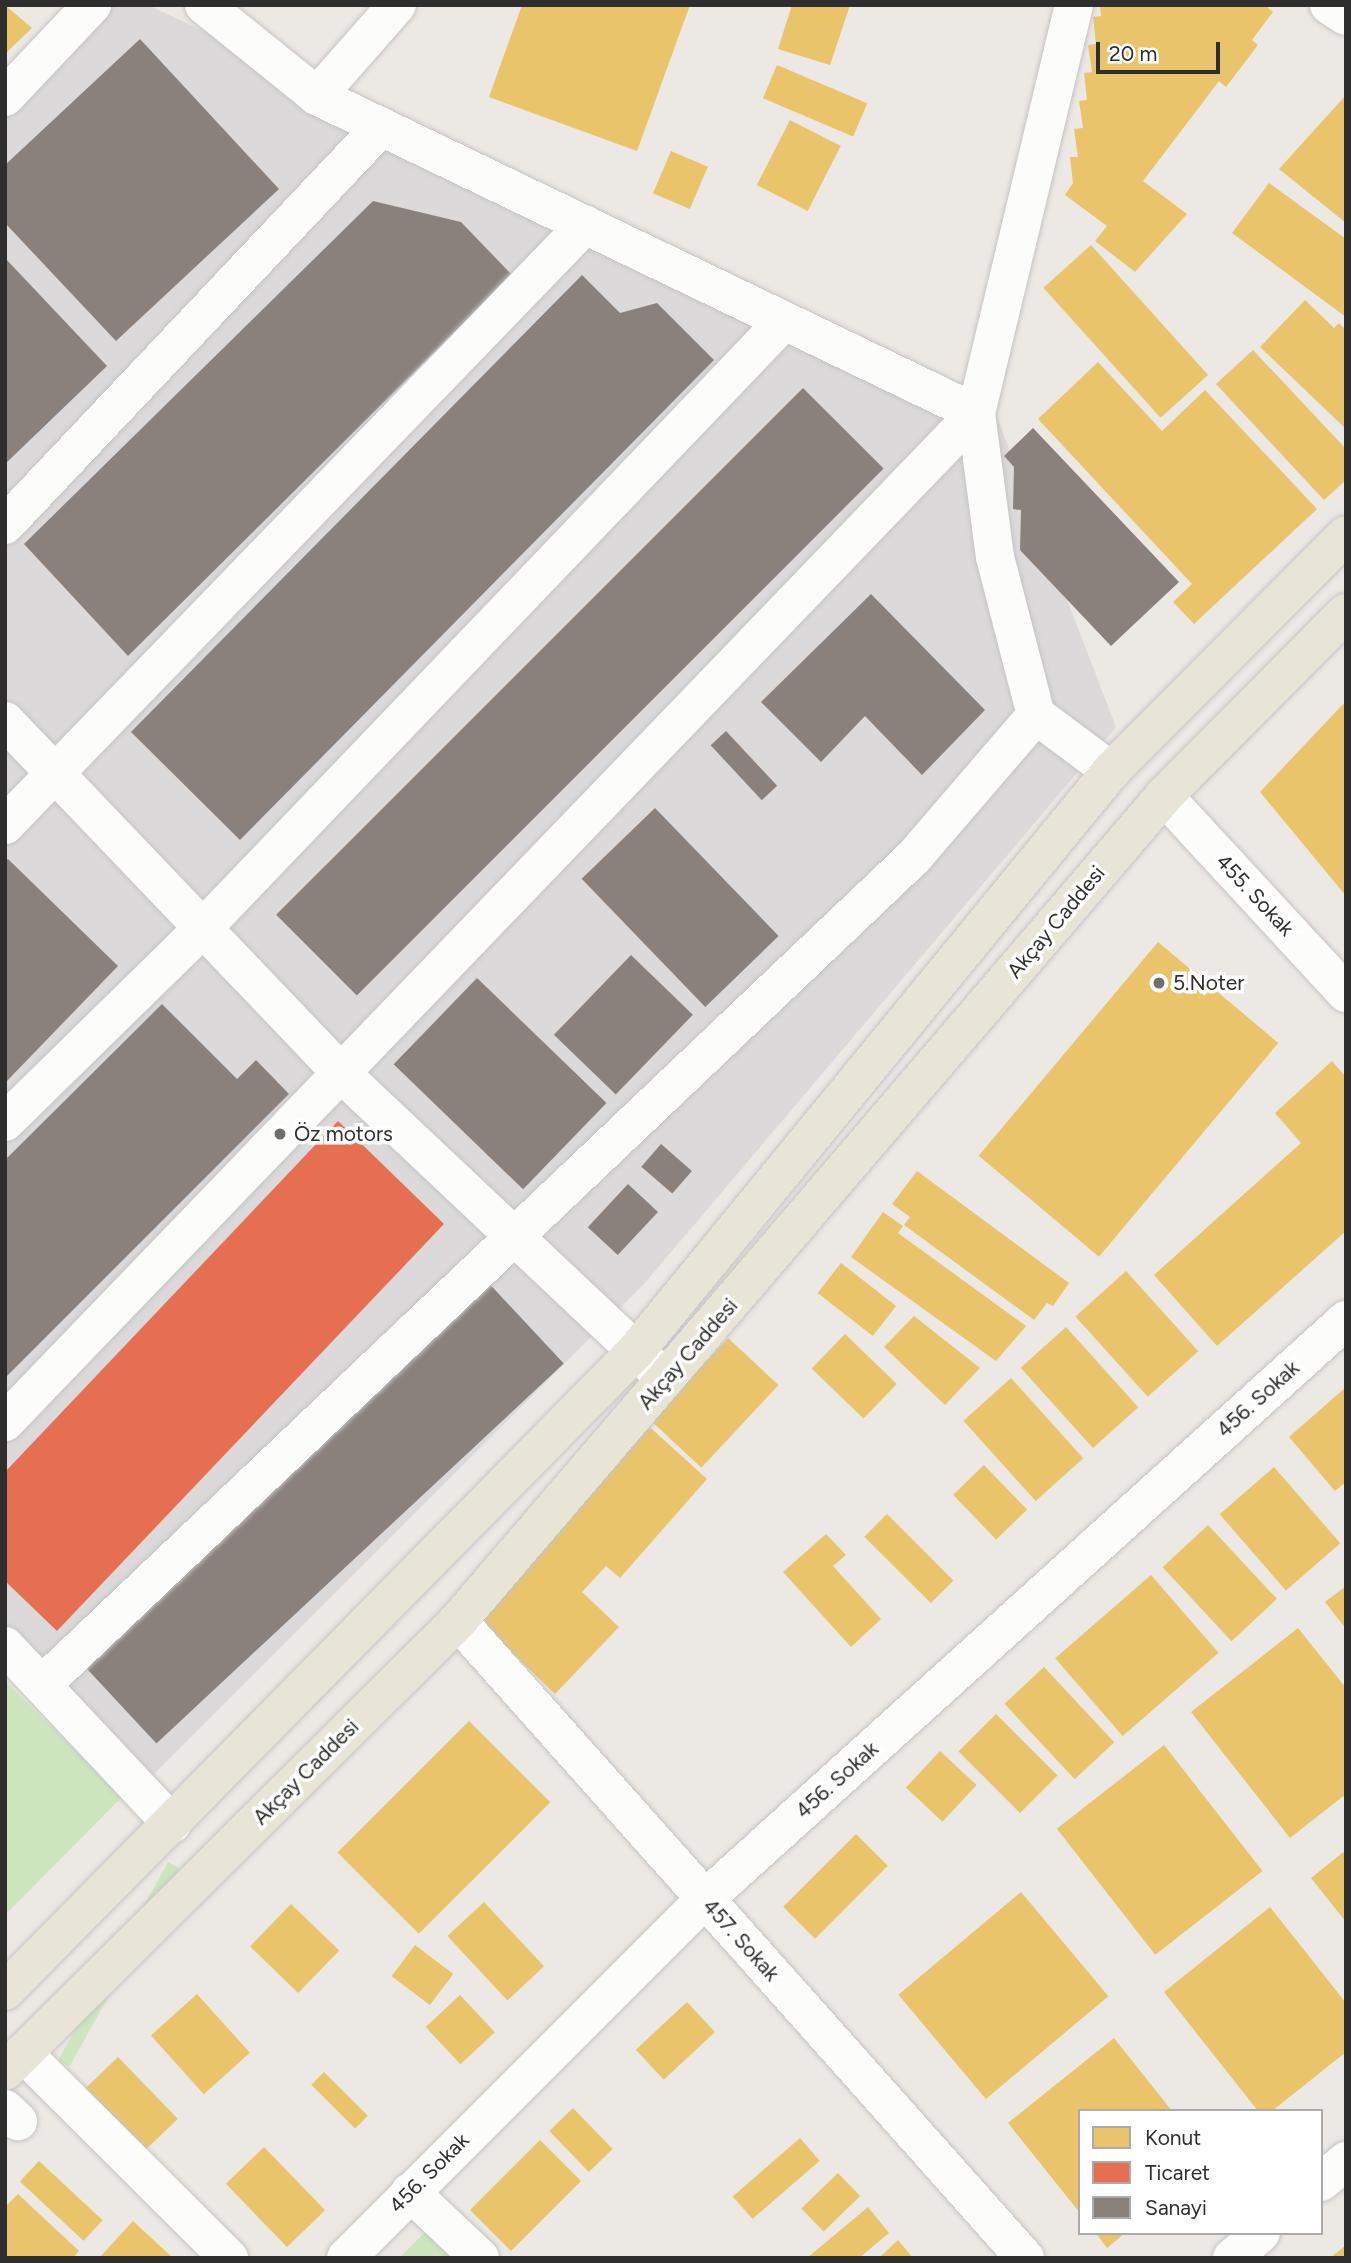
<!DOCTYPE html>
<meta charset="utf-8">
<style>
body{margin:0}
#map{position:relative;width:1351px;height:2263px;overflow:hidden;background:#ece8e4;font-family:Figtree,sans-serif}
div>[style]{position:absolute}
.industrial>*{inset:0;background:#dcd9db}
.green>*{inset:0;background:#cee6be;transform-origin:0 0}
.homes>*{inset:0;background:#e9c46a;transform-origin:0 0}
.shops>*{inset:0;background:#e76f51}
.industry>*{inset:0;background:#8a817c;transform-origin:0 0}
.roads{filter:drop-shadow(0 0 2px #c5c4c5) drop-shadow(0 0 2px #c5c4c5)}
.minor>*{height:38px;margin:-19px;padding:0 19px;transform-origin:19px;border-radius:19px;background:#fcfcfb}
.major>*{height:38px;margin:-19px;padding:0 19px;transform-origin:19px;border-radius:19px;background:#e8e4d6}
.dots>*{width:19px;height:19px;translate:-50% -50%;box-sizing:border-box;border:4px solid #fff;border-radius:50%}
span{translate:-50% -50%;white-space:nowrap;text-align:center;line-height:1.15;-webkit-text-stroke:7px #fff;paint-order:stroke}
.street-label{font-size:21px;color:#2e2e2e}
.poi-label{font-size:21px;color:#2e2e2e}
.left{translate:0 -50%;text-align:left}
.frame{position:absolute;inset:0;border:7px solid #2e2e2e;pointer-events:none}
.legend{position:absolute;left:1078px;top:2109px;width:245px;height:126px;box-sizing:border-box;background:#fff;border:2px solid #ababab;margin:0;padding:9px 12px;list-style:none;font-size:21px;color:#2e2e2e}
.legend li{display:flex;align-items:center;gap:14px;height:35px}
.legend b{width:35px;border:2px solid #ababab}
.scale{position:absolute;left:1096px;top:42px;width:124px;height:32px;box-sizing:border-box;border:4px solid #2e2e2e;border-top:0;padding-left:9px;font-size:21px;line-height:24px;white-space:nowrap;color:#2e2e2e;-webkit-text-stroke:5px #fff;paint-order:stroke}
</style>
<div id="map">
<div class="industrial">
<div style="clip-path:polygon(113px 5px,148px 5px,992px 404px,1116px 727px,644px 1284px,134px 1794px,5px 1650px,5px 119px)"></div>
</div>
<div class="green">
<div style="clip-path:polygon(5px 1681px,122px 1797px,5px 1915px)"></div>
<div style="left:168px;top:1862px;width:13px;height:227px;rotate:29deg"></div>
<div style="clip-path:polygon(425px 2232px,451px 2258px,399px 2258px)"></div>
</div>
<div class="homes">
<div style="clip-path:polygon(5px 5px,32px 28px,5px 54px)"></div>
<div style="clip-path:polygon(522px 5px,690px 5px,637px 151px,489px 97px)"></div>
<div style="clip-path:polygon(792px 5px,850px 5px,830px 65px,778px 49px)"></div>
<div style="clip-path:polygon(1100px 5px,1265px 5px,1273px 12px,1252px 40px,1258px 45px,1226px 87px,1219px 81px,1143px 181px,1187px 214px,1135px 272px,1095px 241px,1107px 226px,1065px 195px,1073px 183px,1070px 157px,1078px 157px,1074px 129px,1083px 128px,1079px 101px,1087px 100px,1084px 73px,1092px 72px,1088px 45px,1096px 44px,1093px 17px,1101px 16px)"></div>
<div style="left:777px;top:65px;width:98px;height:36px;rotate:23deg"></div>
<div style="clip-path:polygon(1346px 95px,1346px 223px,1279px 169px)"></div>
<div style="left:790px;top:120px;width:57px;height:73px;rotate:27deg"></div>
<div style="left:671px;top:151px;width:40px;height:46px;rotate:23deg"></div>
<div style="clip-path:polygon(1269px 183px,1346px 239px,1346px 317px,1232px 233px)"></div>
<div style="left:1091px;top:245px;width:175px;height:64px;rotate:48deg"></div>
<div style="clip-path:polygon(1305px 300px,1334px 328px,1339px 323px,1346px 330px,1346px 429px,1260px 347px)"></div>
<div style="clip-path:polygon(1253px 350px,1346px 449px,1346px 480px,1324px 500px,1216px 384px)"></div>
<div style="clip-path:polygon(1098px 362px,1162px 431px,1205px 390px,1317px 509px,1194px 624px,1173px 602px,1192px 584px,1038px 419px)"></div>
<div style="clip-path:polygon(1346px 701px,1346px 896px,1260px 792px)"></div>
<div style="left:1158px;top:942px;width:157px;height:279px;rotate:40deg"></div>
<div style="clip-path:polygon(1332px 1061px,1346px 1077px,1346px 1231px,1217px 1346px,1154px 1275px,1301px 1143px,1275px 1113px)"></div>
<div style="clip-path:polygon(917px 1171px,1069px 1283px,1053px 1306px,1047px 1303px,1034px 1320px,904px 1225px,910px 1217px,892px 1204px)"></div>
<div style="clip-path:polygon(883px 1212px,903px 1226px,898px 1233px,1026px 1326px,996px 1361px,851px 1257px)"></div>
<div style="left:841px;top:1263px;width:70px;height:38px;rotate:38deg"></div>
<div style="left:1126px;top:1271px;width:108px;height:68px;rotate:48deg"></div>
<div style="clip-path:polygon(914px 1316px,980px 1368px,945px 1405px,884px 1347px)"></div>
<div style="left:1066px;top:1327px;width:108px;height:61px;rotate:48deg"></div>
<div style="left:845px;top:1334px;width:72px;height:48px;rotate:44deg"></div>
<div style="left:728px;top:1338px;width:69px;height:113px;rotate:43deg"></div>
<div style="left:1011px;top:1378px;width:108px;height:64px;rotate:48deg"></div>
<div style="clip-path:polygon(1346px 1387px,1346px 1482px,1335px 1491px,1289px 1437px)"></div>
<div style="clip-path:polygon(644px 1422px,707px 1479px,620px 1578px,606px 1566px,582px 1592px,619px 1627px,555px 1694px,470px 1612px)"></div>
<div style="left:984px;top:1465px;width:62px;height:43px;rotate:46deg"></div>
<div style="left:1274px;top:1467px;width:101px;height:72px;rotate:49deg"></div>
<div style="left:887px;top:1514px;width:94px;height:32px;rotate:45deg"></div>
<div style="left:1208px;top:1525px;width:101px;height:62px;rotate:47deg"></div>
<div style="clip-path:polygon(826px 1534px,846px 1555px,833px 1566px,881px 1619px,851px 1647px,783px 1572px)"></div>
<div style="left:1151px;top:1575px;width:103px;height:127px;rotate:49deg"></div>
<div style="clip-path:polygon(1346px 1586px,1346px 1629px,1325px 1602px)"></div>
<div style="clip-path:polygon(1298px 1628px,1346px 1688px,1346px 1794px,1290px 1838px,1191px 1712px)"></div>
<div style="left:1044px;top:1667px;width:103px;height:54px;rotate:47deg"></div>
<div style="left:996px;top:1714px;width:87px;height:53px;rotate:45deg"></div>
<div style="left:469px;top:1721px;width:115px;height:186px;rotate:45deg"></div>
<div style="left:1164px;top:1745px;width:160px;height:136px;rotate:52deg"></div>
<div style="left:940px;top:1751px;width:50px;height:50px;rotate:43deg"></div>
<div style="left:856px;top:1834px;width:45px;height:103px;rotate:45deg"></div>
<div style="clip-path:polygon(1346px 1850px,1346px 1922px,1311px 1878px)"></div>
<div style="left:1021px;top:1892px;width:136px;height:160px;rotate:50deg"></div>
<div style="left:484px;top:1902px;width:88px;height:50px;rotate:47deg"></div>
<div style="left:291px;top:1904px;width:67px;height:59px;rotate:44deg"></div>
<div style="clip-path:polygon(1270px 1907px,1346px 2003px,1346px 2052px,1272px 2111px,1258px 2111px,1164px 1992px)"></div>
<div style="left:415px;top:1945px;width:48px;height:39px;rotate:37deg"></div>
<div style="left:197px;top:1994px;width:79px;height:62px;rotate:48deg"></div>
<div style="left:460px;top:1995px;width:51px;height:47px;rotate:47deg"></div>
<div style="left:687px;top:2002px;width:41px;height:70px;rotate:47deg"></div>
<div style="clip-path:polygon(1114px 2038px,1172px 2111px,1080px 2111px,1080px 2213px,1008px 2123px)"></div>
<div style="left:118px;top:2057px;width:86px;height:52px;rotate:46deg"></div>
<div style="left:324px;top:2072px;width:62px;height:18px;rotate:45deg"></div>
<div style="left:573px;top:2108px;width:57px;height:33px;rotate:46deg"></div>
<div style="left:800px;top:2138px;width:30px;height:89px;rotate:49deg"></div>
<div style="left:540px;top:2140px;width:58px;height:99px;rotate:45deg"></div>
<div style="left:264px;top:2147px;width:88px;height:53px;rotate:46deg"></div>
<div style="left:39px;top:2161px;width:87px;height:28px;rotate:43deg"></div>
<div style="left:838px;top:2173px;width:32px;height:51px;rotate:46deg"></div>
<div style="clip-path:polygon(18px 2194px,79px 2251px,73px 2258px,5px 2258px,5px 2207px)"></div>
<div style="clip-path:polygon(868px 2207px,889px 2233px,859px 2258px,807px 2258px)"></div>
<div style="clip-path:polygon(133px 2221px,173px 2258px,99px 2258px)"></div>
<div style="clip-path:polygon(1096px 2233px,1125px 2233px,1107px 2248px)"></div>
<div style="clip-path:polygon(898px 2240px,913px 2258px,879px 2258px)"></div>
<div style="clip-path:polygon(1346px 2245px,1346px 2258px,1330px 2258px)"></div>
</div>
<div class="shops">
<div style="clip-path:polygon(338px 1121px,444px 1224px,57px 1631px,5px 1581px,5px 1472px)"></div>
</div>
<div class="industry">
<div style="clip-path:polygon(140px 39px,279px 189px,116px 341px,5px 223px,5px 165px)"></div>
<div style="clip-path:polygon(373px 201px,461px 222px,512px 275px,128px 656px,24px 544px)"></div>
<div style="clip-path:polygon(5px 258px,107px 366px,5px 464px)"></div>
<div style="clip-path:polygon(582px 275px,620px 313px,657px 303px,714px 360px,240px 840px,131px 732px)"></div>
<div style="left:803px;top:388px;width:114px;height:745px;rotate:45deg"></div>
<div style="clip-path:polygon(1033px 428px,1179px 582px,1111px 646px,1020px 550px,1021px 510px,1013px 509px,1014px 467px,1004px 456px)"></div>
<div style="clip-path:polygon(871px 594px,985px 710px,922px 775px,865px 716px,821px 762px,761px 702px)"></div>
<div style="left:726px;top:731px;width:75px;height:21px;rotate:47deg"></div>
<div style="left:655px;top:808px;width:178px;height:102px;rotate:46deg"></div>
<div style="clip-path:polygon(8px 859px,118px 966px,5px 1083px,5px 862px)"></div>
<div style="left:631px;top:955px;width:86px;height:111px;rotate:44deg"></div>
<div style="left:477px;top:978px;width:180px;height:120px;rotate:44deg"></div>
<div style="clip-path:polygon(162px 1004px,237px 1079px,256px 1060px,289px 1094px,5px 1378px,5px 1160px)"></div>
<div style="left:661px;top:1144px;width:41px;height:30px;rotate:41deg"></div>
<div style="left:628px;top:1184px;width:41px;height:59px;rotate:43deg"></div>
<div style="left:484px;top:1278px;width:117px;height:557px;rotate:47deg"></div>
</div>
<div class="roads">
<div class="minor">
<div style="left:204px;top:5px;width:145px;rotate:38.8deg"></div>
<div style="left:317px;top:96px;width:731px;rotate:25.69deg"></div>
<div style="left:1074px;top:5px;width:420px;rotate:103.5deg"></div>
<div style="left:976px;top:413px;width:145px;rotate:82.5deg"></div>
<div style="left:995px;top:557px;width:163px;rotate:75.5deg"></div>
<div style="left:1036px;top:715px;width:94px;rotate:36.7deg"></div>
<div style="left:1329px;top:5px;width:20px;rotate:33deg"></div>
<div style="left:317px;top:96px;width:121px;rotate:-48.7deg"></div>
<div style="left:5px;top:97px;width:127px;rotate:-46.6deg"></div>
<div style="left:5px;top:525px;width:548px;rotate:-46.63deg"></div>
<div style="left:5px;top:721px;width:489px;rotate:46.3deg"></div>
<div style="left:343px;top:1075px;width:436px;rotate:43.3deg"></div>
<div style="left:1164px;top:796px;width:268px;rotate:47.3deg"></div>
<div style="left:5px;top:825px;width:835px;rotate:-45.97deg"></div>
<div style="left:5px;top:1122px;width:277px;rotate:-44.4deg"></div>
<div style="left:203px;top:928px;width:840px;rotate:-46.25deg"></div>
<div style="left:5px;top:1422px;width:1400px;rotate:-46.1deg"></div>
<div style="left:458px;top:1621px;width:853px;rotate:48.33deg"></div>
<div style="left:5px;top:1646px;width:244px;rotate:46.8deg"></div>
<div style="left:42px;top:1685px;width:1201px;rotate:-43.52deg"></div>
<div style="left:913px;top:858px;width:189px;rotate:-49.3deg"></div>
<div style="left:23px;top:2053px;width:291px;rotate:44.9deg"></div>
<div style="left:5px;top:2109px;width:18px;rotate:43deg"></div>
<div style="left:1321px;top:2182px;width:33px;rotate:-40deg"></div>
<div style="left:410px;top:2192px;width:96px;rotate:43.3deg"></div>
<div style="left:346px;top:2258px;width:508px;rotate:-45deg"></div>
<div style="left:705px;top:1899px;width:864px;rotate:-42.09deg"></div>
<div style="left:1232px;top:2258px;width:38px;rotate:-41deg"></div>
</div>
<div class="major">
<div style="left:5px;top:1991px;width:897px;rotate:-45.41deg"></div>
<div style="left:635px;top:1352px;width:751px;rotate:-50.67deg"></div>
<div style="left:1111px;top:771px;width:333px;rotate:-45.1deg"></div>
<div style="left:5px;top:2071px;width:639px;rotate:-44.81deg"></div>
<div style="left:458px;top:1621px;width:1086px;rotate:-49.44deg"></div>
<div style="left:1164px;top:796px;width:258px;rotate:-45.2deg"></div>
</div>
</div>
<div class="dots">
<div style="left:1159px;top:983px;background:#706f6e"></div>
<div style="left:280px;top:1134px;background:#706f6e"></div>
</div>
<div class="street-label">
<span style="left:1255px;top:895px;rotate:47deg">455. Sokak</span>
<span style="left:1056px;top:922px;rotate:-50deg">Akçay Caddesi</span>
<span style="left:688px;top:1354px;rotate:-49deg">Akçay Caddesi</span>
<span style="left:1258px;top:1399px;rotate:-42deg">456. Sokak</span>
<span style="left:306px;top:1772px;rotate:-45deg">Akçay Caddesi</span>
<span style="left:837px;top:1780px;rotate:-42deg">456. Sokak</span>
<span style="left:741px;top:1940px;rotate:48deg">457. Sokak</span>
<span style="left:429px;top:2173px;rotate:-45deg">456. Sokak</span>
</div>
<div class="poi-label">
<span class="left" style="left:1173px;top:983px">5.Noter</span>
<span class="left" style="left:294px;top:1134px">Öz motors</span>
</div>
<div class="frame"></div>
<ul class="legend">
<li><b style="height:19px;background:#e9c46a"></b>Konut</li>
<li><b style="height:19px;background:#e76f51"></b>Ticaret</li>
<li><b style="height:19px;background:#8a817c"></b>Sanayi</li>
</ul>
<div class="scale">20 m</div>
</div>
